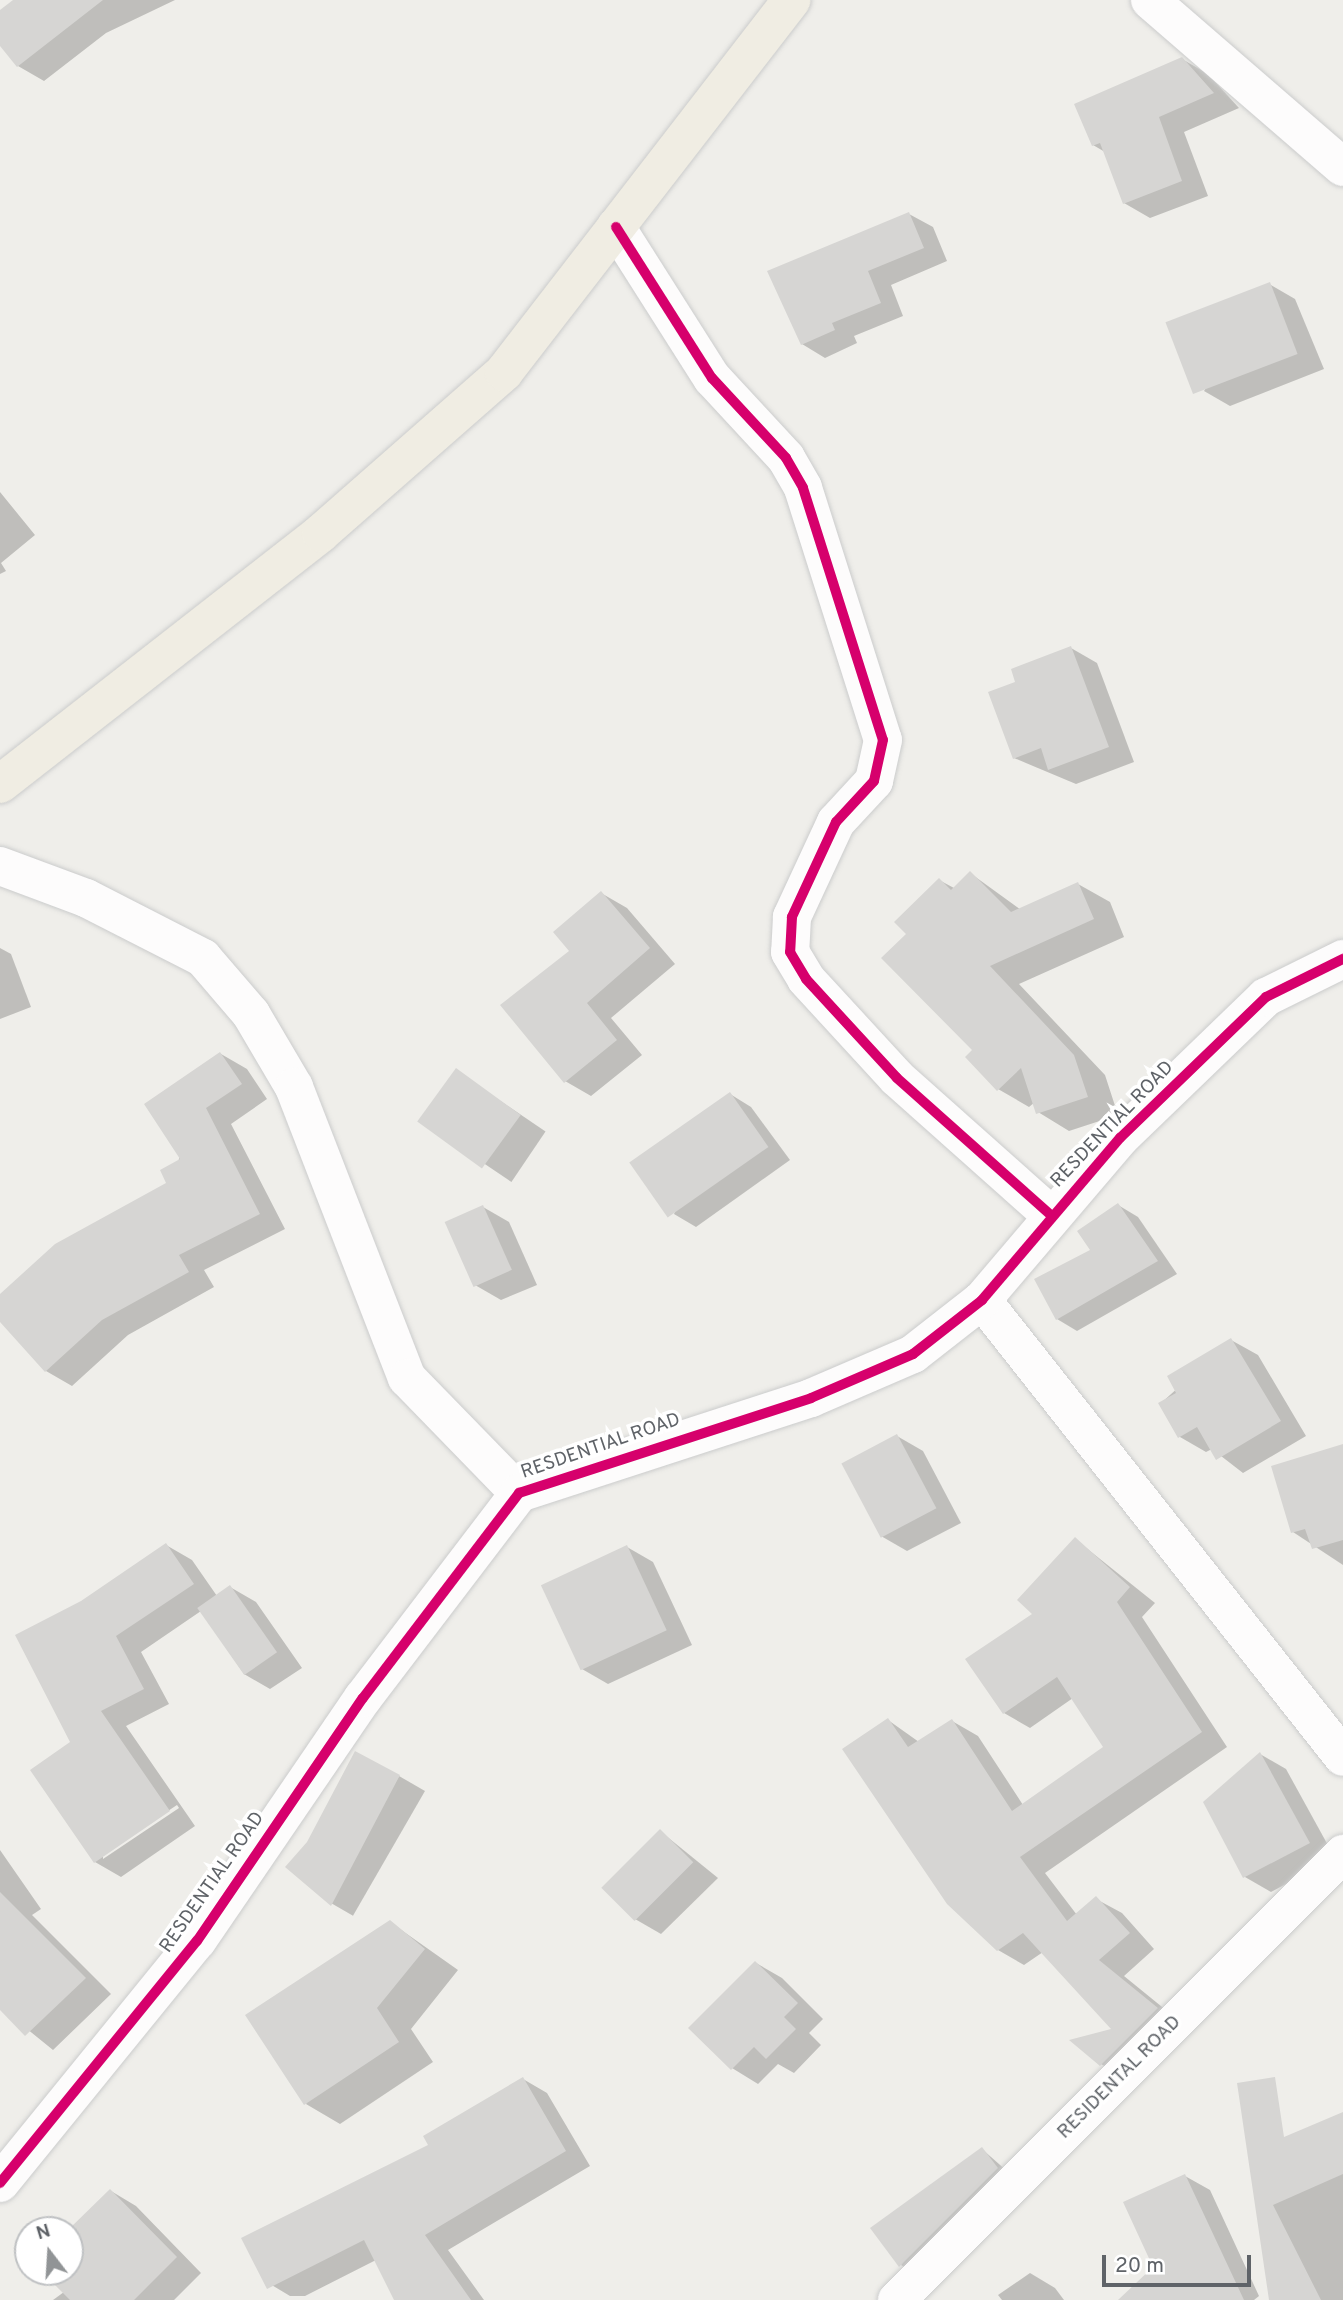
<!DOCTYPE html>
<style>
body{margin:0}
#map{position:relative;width:1343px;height:2300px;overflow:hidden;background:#efeeea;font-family:Overpass,sans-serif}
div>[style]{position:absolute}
.shadow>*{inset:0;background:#0003;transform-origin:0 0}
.building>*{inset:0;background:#d6d5d3;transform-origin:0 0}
.roads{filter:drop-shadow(0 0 2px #cbcccc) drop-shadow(0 0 2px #cbcccc)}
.street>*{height:38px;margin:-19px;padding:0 19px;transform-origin:19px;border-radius:19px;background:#fdfcfc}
.highway>*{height:38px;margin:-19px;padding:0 19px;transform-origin:19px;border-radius:19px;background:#f0ede3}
.cycleway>*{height:10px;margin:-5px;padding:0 5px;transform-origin:5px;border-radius:5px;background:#d6006c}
span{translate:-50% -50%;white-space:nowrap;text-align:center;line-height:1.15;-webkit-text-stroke:7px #fff;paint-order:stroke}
.street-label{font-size:19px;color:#5f6368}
.north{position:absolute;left:14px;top:2216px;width:70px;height:70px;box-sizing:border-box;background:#fff;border:2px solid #bfc1c3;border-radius:50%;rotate:343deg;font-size:19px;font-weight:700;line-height:28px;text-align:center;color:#5f6368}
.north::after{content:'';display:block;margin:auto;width:24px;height:32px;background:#919496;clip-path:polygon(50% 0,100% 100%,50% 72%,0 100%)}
.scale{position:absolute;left:1102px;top:2255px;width:149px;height:32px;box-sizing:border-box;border:4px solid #5f6368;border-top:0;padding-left:9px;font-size:21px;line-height:24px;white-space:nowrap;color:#5f6368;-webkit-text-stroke:5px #fff;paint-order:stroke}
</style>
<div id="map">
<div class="shadow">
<div style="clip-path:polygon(16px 0,175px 0,106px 33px,44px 81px,18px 66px,0 43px,0 12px)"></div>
<div style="clip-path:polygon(1182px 59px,1208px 74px,1239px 108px,1184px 132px,1208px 196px,1150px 218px,1124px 203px,1105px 152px,1093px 145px)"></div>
<div style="clip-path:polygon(909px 214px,933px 227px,947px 261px,891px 285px,903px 316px,854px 336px,857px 343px,825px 358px,802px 344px)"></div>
<div style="clip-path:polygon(1269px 284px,1295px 299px,1324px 369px,1230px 406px,1204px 391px)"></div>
<div style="clip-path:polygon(0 492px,35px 535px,1px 563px,6px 571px,0 574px)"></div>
<div style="clip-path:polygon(1071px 648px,1097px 663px,1134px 762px,1076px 784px,1014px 758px,1018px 683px)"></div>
<div style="clip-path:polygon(970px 873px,1021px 910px,1078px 884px,1110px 902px,1124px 937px,1019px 984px,1105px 1075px,1118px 1115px,1069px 1131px,1038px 1112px,1035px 1102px,1029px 1107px,998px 1089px,909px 934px,939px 880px,954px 888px)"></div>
<div style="clip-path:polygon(601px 893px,627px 908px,675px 964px,611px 1018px,642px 1055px,591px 1096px,565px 1081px,571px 951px)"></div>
<div style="clip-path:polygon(0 948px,11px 954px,31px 1007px,0 1019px)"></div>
<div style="clip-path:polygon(221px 1054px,247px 1069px,267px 1099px,231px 1124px,285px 1229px,204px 1270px,214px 1287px,128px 1335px,72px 1386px,46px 1371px,0 1320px,0 1296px,169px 1184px)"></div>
<div style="left:456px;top:1071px;width:108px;height:61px;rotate:34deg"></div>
<div style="clip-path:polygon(730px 1094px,751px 1107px,790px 1160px,696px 1227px,674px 1214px)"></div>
<div style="clip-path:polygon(1118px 1205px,1138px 1217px,1177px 1274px,1077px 1331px,1057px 1319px)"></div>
<div style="clip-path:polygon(483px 1207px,509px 1222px,537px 1285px,501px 1300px,475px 1285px)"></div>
<div style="clip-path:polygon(1231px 1340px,1258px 1355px,1306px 1436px,1243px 1473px,1212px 1449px,1206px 1452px,1180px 1437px,1160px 1404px)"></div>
<div style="clip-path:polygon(897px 1436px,923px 1451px,961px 1523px,907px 1551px,881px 1536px)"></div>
<div style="clip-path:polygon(1343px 1446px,1343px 1565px,1293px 1532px)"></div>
<div style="clip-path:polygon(1075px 1539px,1155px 1603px,1142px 1617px,1227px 1747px,1045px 1873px,1077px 1915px,1096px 1899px,1122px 1913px,1154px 1949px,1124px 1976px,1183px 2024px,1127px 2079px,1101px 2064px,1115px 2030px,1043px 1952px,1024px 1965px,998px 1950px,888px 1720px,919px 1742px,952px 1721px,978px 1736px,1023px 1805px,1106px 1748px,1073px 1698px,1030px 1728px,1004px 1713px,1034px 1614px)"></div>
<div style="clip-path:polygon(evenodd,166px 1545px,192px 1560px,217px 1596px,230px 1587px,256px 1602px,302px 1668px,270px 1689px,244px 1674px,201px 1611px,141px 1652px,169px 1704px,126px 1726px,195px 1826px,121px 1877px,95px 1862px,72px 1742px,82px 1603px,166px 1545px,177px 1805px,179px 1808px,103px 1859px,103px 1854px,177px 1805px)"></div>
<div style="clip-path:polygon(627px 1547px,653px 1562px,692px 1645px,608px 1684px,582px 1669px)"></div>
<div style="clip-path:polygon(1260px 1754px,1286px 1769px,1335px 1858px,1271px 1892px,1245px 1877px)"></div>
<div style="left:399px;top:1776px;width:30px;height:144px;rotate:30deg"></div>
<div style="clip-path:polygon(660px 1831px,718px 1878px,661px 1934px,635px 1919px)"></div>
<div style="clip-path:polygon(0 1850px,41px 1909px,32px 1915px,111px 1994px,53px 2050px,0 2007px)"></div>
<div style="clip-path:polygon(390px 1922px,458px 1970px,411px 2029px,433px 2062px,340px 2124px,306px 2104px)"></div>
<div style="clip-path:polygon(756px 1963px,782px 1978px,823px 2019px,809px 2033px,821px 2045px,794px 2073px,778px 2064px,758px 2084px,732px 2068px)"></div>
<div style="clip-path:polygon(523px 2079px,547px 2093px,590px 2166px,448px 2250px,484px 2300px,396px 2300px,376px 2260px,305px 2296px,290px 2296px,265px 2281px)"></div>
<div style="clip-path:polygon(1343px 2118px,1343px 2300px,1270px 2300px,1251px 2171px)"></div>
<div style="clip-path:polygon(982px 2149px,1017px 2180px,921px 2277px,901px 2265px)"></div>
<div style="clip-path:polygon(1185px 2176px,1210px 2190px,1259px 2296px,1254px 2300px,1121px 2300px,1155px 2268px)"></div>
<div style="clip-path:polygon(111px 2191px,136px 2206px,201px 2273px,174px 2300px,53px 2300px,64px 2292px,45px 2272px,70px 2272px)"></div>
<div style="clip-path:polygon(1030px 2273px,1055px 2288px,1064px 2300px,1002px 2300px,998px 2295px)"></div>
</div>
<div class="building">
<div style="clip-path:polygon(13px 0,103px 0,17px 67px,0 46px,0 10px)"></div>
<div style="clip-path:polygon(1182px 57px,1214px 93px,1159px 117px,1182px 181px,1123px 204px,1100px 143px,1092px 146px,1074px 104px)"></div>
<div style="clip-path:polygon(909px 212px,924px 248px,868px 271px,881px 303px,832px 323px,835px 330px,801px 345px,767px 271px)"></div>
<div style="left:1270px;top:282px;width:77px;height:112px;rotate:69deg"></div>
<div style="clip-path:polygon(1071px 646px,1109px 747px,1048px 770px,1041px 748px,1013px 759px,988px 692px,1015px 682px,1011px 669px)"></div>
<div style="clip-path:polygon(970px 871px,1011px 912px,1078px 882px,1094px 919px,990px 966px,1074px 1055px,1088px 1097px,1036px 1114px,1021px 1068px,997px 1091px,965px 1057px,972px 1050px,881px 958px,906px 934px,894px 922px,939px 878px,951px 890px)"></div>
<div style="clip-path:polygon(601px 891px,650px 948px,587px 1003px,617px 1040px,564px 1083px,500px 1005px,569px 951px,553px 932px)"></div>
<div style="clip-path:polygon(220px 1052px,242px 1084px,206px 1108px,260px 1214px,179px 1255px,189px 1272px,102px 1320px,45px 1372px,0 1322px,0 1294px,55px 1244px,166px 1183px,160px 1170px,180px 1159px,144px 1104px)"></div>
<div style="left:456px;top:1068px;width:80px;height:66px;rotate:36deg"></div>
<div style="left:730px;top:1092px;width:67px;height:123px;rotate:55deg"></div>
<div style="clip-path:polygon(1118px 1203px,1158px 1261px,1056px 1320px,1034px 1279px,1090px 1250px,1077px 1231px)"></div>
<div style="left:483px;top:1205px;width:71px;height:42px;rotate:66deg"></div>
<div style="clip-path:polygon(1231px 1338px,1281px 1421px,1216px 1460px,1197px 1427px,1178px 1438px,1158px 1403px,1176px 1393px,1167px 1376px)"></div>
<div style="left:897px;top:1434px;width:84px;height:63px;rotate:62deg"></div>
<div style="clip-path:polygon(1343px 1444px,1343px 1540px,1312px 1549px,1305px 1529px,1291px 1533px,1271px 1466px)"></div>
<div style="clip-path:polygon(1075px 1537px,1130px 1587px,1117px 1602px,1202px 1732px,1020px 1857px,1067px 1921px,1096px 1896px,1130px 1933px,1099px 1960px,1158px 2008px,1100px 2066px,1069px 2040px,1111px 2029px,1023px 1933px,997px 1951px,947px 1904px,842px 1749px,888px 1718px,908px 1747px,952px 1719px,1012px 1811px,1103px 1747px,1057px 1677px,1003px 1714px,965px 1659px,1032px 1614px,1017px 1600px)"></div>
<div style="clip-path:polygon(166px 1543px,194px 1584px,116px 1636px,144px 1689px,101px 1711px,170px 1811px,94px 1863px,30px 1770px,70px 1742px,15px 1635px,81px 1601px)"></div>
<div style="left:627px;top:1545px;width:94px;height:95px;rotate:65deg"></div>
<div style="left:230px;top:1585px;width:82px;height:40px;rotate:55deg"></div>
<div style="clip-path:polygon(355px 1751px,400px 1775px,331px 1906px,285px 1867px,307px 1842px)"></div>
<div style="clip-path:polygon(1260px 1752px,1310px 1843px,1243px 1878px,1203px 1802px)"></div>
<div style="left:660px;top:1829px;width:47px;height:83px;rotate:45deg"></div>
<div style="clip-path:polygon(0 1892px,86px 1978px,25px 2036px,0 2010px)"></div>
<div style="clip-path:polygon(390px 1920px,425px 1949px,377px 2008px,399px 2042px,304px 2105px,245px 2015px)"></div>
<div style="clip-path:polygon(755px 1961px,798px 2003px,784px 2017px,796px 2029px,766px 2059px,754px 2047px,731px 2070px,688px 2028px)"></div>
<div style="clip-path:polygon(523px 2077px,566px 2151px,425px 2235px,471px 2300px,394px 2300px,364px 2240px,267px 2289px,241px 2238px,428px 2145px,423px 2136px)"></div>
<div style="clip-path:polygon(1275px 2077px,1284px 2137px,1343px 2112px,1343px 2174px,1273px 2205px,1321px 2300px,1269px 2300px,1237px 2083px)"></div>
<div style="clip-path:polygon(982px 2147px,998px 2168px,899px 2267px,870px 2228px)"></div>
<div style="clip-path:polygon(1185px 2174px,1244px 2300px,1118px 2300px,1153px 2267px,1123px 2202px)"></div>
<div style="clip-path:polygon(110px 2189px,177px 2257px,134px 2300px,70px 2300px,42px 2272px,70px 2272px,68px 2230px)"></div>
</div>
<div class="roads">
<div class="street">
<div style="left:1150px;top:0;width:255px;rotate:40.9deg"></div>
<div style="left:616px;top:227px;width:179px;rotate:57.6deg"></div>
<div style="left:712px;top:378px;width:109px;rotate:47.2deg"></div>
<div style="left:786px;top:458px;width:34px;rotate:60deg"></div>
<div style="left:803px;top:488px;width:264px;rotate:72.4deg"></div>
<div style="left:883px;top:740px;width:42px;rotate:102.4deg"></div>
<div style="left:874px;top:781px;width:56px;rotate:132.8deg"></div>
<div style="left:836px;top:822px;width:105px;rotate:114.9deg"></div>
<div style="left:792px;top:917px;width:35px;rotate:93deg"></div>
<div style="left:790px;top:952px;width:31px;rotate:59deg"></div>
<div style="left:806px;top:979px;width:134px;rotate:47.4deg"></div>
<div style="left:897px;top:1078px;width:206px;rotate:41.7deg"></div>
<div style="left:0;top:866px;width:92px;rotate:20.4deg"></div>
<div style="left:86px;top:898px;width:131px;rotate:27.1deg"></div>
<div style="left:203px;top:958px;width:74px;rotate:49.4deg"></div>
<div style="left:251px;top:1014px;width:85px;rotate:59.5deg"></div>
<div style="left:294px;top:1087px;width:312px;rotate:68.8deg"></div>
<div style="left:407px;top:1378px;width:161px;rotate:45.8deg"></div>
<div style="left:982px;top:1300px;width:582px;rotate:51.69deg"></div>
<div style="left:0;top:2183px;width:312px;rotate:-50.9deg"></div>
<div style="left:197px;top:1941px;width:294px;rotate:-55.7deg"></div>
<div style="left:363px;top:1698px;width:258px;rotate:-52.7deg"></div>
<div style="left:519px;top:1493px;width:307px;rotate:-18deg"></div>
<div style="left:811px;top:1398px;width:111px;rotate:-23.3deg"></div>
<div style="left:913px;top:1354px;width:88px;rotate:-38deg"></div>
<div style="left:982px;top:1300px;width:213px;rotate:-49.6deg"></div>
<div style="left:1120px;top:1138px;width:203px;rotate:-44deg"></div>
<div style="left:1266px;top:997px;width:86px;rotate:-26.3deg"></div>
<div style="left:897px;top:2300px;width:631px;rotate:-45deg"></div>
</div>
<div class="highway">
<div style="left:0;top:784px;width:407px;rotate:-38deg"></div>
<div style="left:321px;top:533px;width:244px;rotate:-41.3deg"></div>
<div style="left:504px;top:372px;width:470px;rotate:-52.3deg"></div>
</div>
</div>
<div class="cycleway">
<div style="left:616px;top:227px;width:179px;rotate:57.6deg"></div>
<div style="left:712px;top:378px;width:109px;rotate:47.2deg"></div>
<div style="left:786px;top:458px;width:34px;rotate:60deg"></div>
<div style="left:803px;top:488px;width:264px;rotate:72.4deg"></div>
<div style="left:883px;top:740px;width:42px;rotate:102.4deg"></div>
<div style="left:874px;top:781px;width:56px;rotate:132.8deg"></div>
<div style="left:836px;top:822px;width:105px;rotate:114.9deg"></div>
<div style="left:792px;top:917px;width:35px;rotate:93deg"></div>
<div style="left:790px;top:952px;width:31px;rotate:59deg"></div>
<div style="left:806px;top:979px;width:134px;rotate:47.4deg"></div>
<div style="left:897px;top:1078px;width:206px;rotate:41.7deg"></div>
<div style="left:0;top:2183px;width:312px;rotate:-50.9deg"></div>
<div style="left:197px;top:1941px;width:294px;rotate:-55.7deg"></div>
<div style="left:363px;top:1698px;width:258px;rotate:-52.7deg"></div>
<div style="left:519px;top:1493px;width:307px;rotate:-18deg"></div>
<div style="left:811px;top:1398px;width:111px;rotate:-23.3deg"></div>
<div style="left:913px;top:1354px;width:88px;rotate:-38deg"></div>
<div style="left:982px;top:1300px;width:213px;rotate:-49.6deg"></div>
<div style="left:1120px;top:1138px;width:203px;rotate:-44deg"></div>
<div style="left:1266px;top:997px;width:86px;rotate:-26.3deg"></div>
</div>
<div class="street-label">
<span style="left:1113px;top:1125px;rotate:-46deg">RESDENTIAL ROAD</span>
<span style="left:601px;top:1447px;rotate:-19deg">RESDENTIAL ROAD</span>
<span style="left:213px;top:1883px;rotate:-55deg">RESDENTIAL ROAD</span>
<span style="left:1120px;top:2078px;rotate:-45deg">RESIDENTAL ROAD</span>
</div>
<div class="north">N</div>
<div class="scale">20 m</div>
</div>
